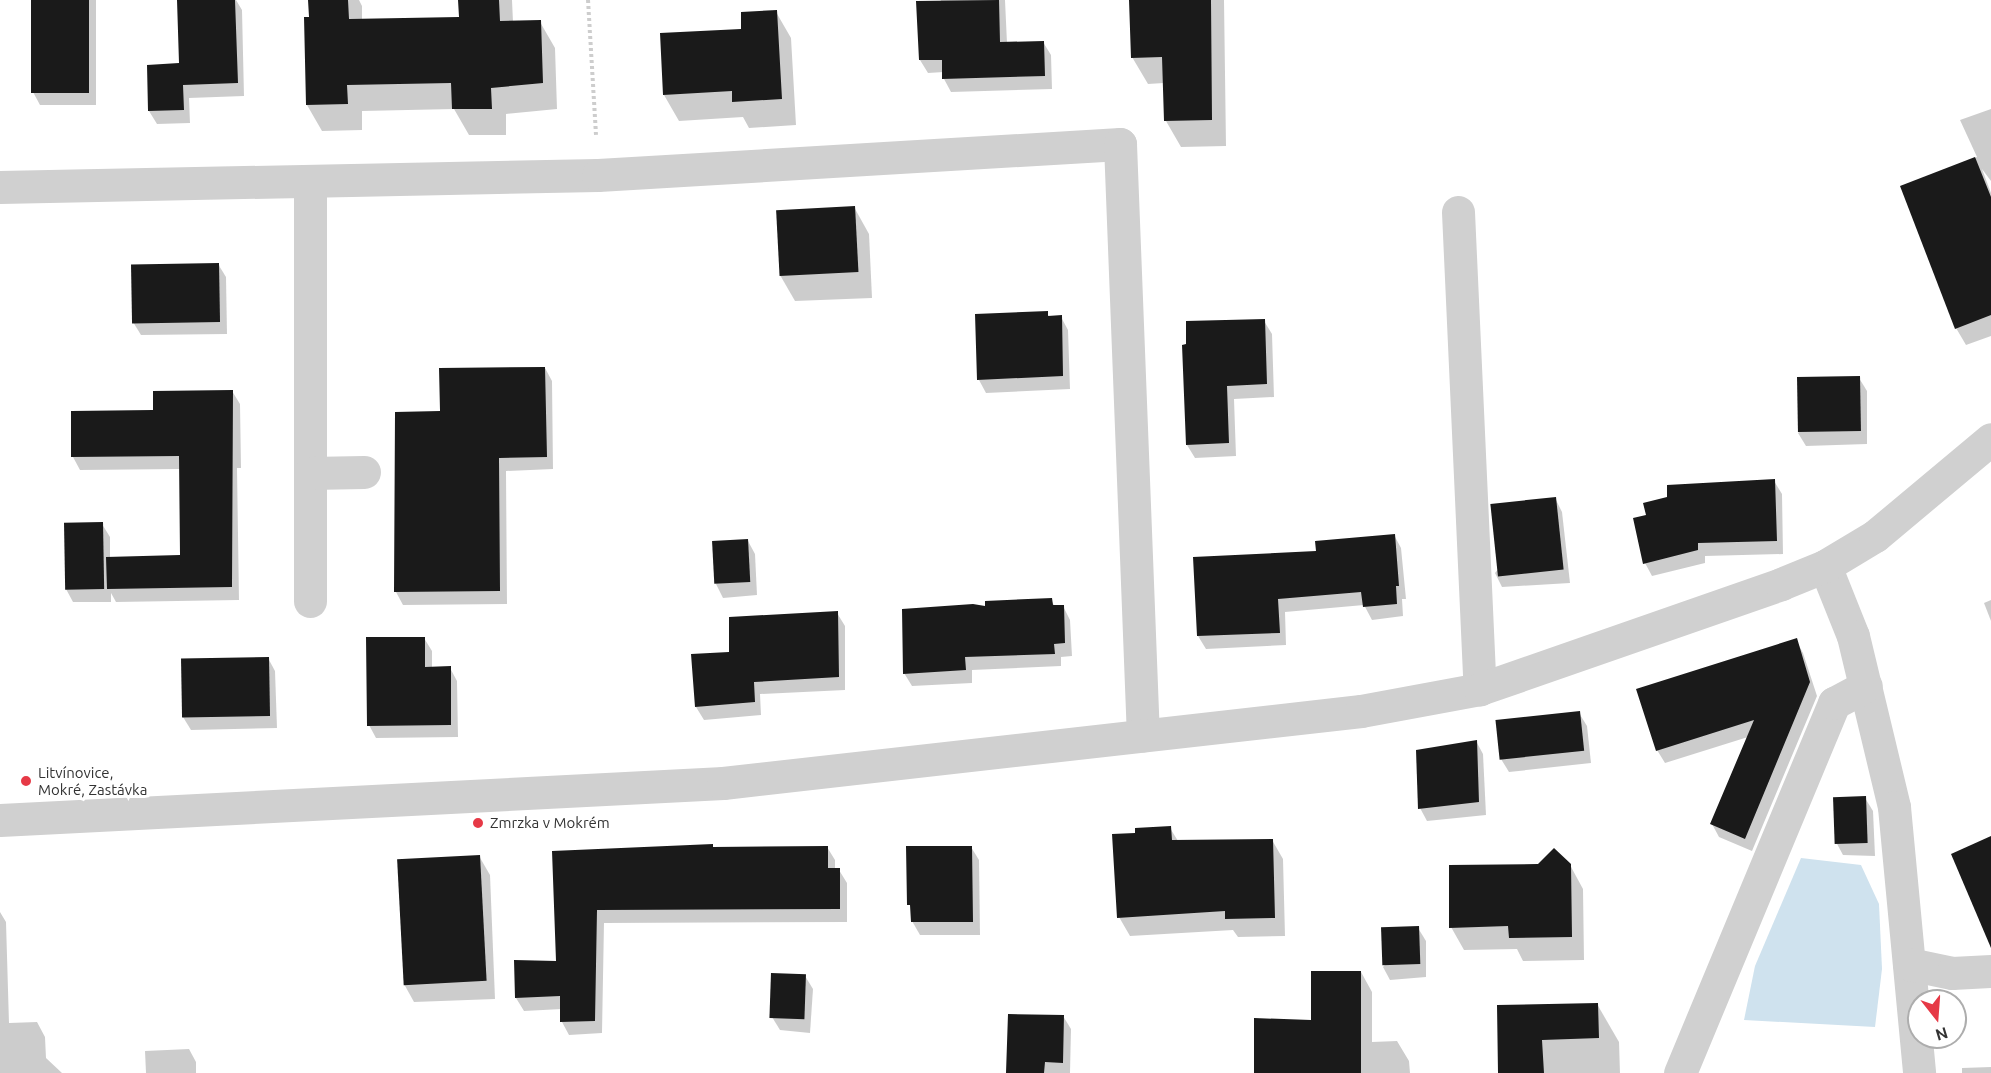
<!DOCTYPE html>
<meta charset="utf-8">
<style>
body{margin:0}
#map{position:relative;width:1991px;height:1073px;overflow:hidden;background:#fff;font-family:Ubuntu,sans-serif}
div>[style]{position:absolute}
.water>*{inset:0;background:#cfe2ee}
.shadow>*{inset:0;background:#0003}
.building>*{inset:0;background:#1a1a1a;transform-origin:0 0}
.path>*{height:4px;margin-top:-2px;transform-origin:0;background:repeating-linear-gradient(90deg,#cdcdcd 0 3px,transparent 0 6px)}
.minor>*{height:33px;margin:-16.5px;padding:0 16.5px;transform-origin:16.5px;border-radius:16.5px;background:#d0d0d0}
.dots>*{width:16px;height:16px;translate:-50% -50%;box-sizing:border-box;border:3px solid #fff;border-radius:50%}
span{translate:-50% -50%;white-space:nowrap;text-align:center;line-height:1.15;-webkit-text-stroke:6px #fff;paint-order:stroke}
.poi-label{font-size:15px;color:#333}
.left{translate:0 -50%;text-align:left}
.north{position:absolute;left:1907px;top:989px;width:60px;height:60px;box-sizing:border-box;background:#fff;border:2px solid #adadad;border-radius:50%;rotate:163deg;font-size:16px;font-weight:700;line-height:24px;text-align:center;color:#333}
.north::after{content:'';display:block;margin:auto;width:21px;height:27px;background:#e63946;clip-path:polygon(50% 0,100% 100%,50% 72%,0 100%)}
</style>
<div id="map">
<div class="water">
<div style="clip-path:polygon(1801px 858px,1861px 865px,1879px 904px,1882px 969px,1875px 1027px,1744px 1020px,1755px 966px)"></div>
</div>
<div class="shadow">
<div style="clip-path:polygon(32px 0,96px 0,96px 105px,40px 105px,33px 92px)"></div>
<div style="clip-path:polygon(179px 0,236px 0,242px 10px,244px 96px,189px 98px,190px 123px,157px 124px,149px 111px,180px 65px)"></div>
<div style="clip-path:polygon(310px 0,359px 0,362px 6px,362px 20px,460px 18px,460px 0,512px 0,513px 22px,540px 22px,555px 48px,557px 109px,506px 114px,506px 135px,469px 135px,454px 109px,362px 111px,362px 130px,322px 131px,307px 105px)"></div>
<div style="clip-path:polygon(941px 0,1005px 0,1007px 43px,1043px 42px,1051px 55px,1052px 89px,951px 92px,944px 79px,944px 72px,928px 73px,920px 60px)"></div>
<div style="clip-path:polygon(1130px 0,1224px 0,1226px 146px,1181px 147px,1166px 121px,1164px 83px,1148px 84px,1132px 57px)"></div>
<div style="clip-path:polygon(776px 12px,791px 38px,796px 125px,749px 128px,743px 117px,679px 121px,664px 95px,743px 30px)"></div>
<div style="clip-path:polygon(1991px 109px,1991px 181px,1982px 169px,1991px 193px,1991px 336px,1966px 345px,1956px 328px,1902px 187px,1977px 157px,1960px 120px)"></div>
<div style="clip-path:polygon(854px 207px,869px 234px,872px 298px,795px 301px,780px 275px)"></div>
<div style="clip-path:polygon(218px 264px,226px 277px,227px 334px,141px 335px,133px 322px)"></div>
<div style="clip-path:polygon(1047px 313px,1050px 318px,1061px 317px,1068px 330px,1070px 389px,986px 393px,979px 380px)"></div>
<div style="clip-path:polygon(1264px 321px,1272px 334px,1274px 397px,1234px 399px,1236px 456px,1195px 458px,1187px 445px)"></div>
<div style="clip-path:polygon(545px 368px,552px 381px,553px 469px,506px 471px,507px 604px,403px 605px,396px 592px,396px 413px,441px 413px)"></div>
<div style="clip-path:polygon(1859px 378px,1867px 391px,1867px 444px,1806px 446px,1798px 433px)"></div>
<div style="clip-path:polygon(232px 391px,240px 404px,241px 468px,237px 468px,239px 600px,116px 602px,111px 593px,111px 602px,73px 602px,66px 589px,102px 524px,110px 537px,110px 558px,181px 557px,180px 469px,80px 470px,73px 457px,154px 411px)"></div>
<div style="clip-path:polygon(1774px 481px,1782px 494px,1783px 554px,1705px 556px,1705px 563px,1652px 576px,1645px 563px)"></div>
<div style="clip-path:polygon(1555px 498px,1562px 512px,1570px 583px,1502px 587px,1495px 573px)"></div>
<div style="clip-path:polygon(1394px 535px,1401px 548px,1406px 599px,1402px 599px,1403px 616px,1372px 620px,1364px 605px,1285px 612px,1286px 645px,1206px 649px,1198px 636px,1318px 553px)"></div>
<div style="clip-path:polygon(748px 541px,755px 554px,757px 595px,723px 598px,716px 584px)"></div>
<div style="clip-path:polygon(1051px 600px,1055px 607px,1063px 606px,1070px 620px,1072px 656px,1061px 657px,1061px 666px,972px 670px,972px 683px,912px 686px,904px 673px,987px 608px)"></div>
<div style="clip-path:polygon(1991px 600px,1991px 621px,1984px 603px)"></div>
<div style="clip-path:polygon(837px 613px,845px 626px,845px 690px,760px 694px,761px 715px,704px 720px,696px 707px)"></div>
<div style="clip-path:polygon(424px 638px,432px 651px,432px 668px,450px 668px,457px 681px,458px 737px,376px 738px,369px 725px)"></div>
<div style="clip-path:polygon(1796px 640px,1803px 653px,1817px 696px,1752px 851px,1719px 837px,1712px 824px,1748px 737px,1665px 763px,1657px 750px)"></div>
<div style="clip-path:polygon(268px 658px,275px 671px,277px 728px,191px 730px,183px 717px)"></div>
<div style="clip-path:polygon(1579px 713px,1587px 726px,1591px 763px,1509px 772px,1501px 759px)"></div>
<div style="clip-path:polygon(1476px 741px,1483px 754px,1486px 815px,1427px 821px,1420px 808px)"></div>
<div style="clip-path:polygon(1865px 798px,1873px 811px,1875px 856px,1843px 855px,1836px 842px)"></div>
<div style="clip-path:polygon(1170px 828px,1178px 841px,1272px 840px,1283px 859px,1285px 936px,1238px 937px,1233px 930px,1130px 936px,1119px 917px,1137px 834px)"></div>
<div style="clip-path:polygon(712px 846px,714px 848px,827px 847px,835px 860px,835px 870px,839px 870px,847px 883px,847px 922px,604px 923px,602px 1033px,569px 1035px,562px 1022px,562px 1009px,524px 1011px,516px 998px,515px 962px,557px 962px,554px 853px)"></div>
<div style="clip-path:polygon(971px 847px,979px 860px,980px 935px,920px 935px,912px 921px)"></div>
<div style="clip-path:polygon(479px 856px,490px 875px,495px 999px,414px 1002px,404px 984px,399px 860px)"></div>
<div style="clip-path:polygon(1570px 865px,1583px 889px,1584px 960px,1523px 961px,1517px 949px,1464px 950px,1451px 927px)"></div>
<div style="clip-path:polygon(0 912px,6px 922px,9px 1023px,37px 1022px,45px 1037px,46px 1058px,62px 1073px,0 1073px)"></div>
<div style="clip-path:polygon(1418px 928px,1426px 941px,1426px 977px,1390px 980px,1383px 967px)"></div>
<div style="clip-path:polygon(1361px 972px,1372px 992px,1372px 1042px,1397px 1041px,1409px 1061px,1410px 1073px,1255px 1073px,1312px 1022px)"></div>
<div style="clip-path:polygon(805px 976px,813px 989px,810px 1033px,780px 1030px,772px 1017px)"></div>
<div style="clip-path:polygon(1597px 1004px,1619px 1042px,1620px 1073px,1500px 1073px,1499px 1042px)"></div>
<div style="clip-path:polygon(1063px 1016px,1071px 1029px,1070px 1073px,1008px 1073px)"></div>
<div style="clip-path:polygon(189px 1049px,196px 1062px,196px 1073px,146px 1073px,145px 1051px)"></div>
<div style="clip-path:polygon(1991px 1067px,1991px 1073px,1962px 1073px,1962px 1068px)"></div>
</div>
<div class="building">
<div style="left:31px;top:0;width:58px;height:93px"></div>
<div style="clip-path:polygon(177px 0,235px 0,238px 83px,183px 85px,184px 110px,148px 111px,147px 65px,179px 63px)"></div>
<div style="clip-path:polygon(308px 0,348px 0,349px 19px,459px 17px,458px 0,499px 0,500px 21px,541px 20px,543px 83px,491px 88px,492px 109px,452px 109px,451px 83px,347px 85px,348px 104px,306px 105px,304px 17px,309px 17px)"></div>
<div style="clip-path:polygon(999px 0,1000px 42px,1044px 41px,1045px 76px,942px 79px,942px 60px,919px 60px,916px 1px)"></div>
<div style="clip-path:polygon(1129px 0,1211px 0,1212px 120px,1164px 121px,1162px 57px,1131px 58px)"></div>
<div style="clip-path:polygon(777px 10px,782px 99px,732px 102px,732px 91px,663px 95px,660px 33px,741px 29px,741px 12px)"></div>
<div style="clip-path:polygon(1975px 157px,1991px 197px,1991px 315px,1955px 329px,1900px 186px)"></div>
<div style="left:855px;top:206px;width:66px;height:79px;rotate:87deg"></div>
<div style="left:219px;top:263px;width:59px;height:88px;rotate:89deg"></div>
<div style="clip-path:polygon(1048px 311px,1048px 316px,1062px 315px,1063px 376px,977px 380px,975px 314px)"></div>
<div style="clip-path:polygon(1265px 319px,1267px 384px,1227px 386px,1229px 443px,1186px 445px,1182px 345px,1186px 344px,1186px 321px)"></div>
<div style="clip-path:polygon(545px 367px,547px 457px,499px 458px,500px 591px,394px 592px,395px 412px,440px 411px,439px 368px)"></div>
<div style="left:1860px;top:376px;width:55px;height:63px;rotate:89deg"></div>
<div style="clip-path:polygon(233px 390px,232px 587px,107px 589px,106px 557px,180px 555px,179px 456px,71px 457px,71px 411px,153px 410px,153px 391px)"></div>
<div style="clip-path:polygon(1775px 479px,1777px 541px,1698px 543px,1698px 550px,1643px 564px,1633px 518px,1646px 515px,1643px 503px,1667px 497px,1667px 485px)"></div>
<div style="left:1556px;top:497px;width:73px;height:66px;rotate:84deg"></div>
<div style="left:103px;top:522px;width:67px;height:39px;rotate:89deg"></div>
<div style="clip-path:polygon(1395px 534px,1399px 586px,1396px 586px,1397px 604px,1363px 607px,1361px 592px,1278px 599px,1280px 633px,1197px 636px,1193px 557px,1316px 551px,1315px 541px)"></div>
<div style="left:748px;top:539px;width:43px;height:36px;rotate:87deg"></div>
<div style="clip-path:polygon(1052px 598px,1053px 605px,1064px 605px,1065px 643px,1054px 644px,1055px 654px,965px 657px,966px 670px,903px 674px,902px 609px,973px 604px,985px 606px,985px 601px)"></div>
<div style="clip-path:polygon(838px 611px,839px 677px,754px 682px,755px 702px,695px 707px,691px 654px,729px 652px,729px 617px)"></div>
<div style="clip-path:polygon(366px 637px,425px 637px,425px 667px,451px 666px,451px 725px,367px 726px)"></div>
<div style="clip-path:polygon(1797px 638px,1810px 682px,1745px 839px,1710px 824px,1754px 720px,1656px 751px,1636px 689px)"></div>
<div style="left:269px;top:657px;width:59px;height:88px;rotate:89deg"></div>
<div style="left:1580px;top:711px;width:40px;height:85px;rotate:84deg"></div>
<div style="clip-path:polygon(1477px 740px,1479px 802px,1418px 809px,1416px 750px)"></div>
<div style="left:1866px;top:796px;width:47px;height:33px;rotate:88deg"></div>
<div style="clip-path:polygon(1171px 826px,1172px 840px,1273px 839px,1275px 918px,1225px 919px,1225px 911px,1117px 918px,1112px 834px,1135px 833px,1135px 828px)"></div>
<div style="clip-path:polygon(1991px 836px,1991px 948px,1951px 854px)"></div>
<div style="clip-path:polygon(713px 844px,713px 847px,828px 846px,828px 868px,840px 868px,840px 909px,597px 910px,595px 1021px,560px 1022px,560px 996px,515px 998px,514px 960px,556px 961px,552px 851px)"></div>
<div style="clip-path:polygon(906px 846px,972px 846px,973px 922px,911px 922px,910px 905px,907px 905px)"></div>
<div style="clip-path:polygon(1554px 848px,1571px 864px,1572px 937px,1509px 938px,1508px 926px,1449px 928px,1449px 865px,1538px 864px)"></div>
<div style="left:480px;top:855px;width:126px;height:83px;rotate:87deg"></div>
<div style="left:1419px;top:926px;width:38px;height:38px;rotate:88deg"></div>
<div style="clip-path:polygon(1311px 971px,1361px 971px,1361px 1073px,1254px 1073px,1254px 1018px,1311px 1020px)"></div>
<div style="left:771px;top:973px;width:35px;height:45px;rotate:2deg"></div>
<div style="clip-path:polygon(1598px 1003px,1599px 1038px,1542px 1040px,1544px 1073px,1498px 1073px,1497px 1005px)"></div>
<div style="clip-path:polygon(1008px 1014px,1064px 1015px,1063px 1063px,1045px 1062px,1044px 1073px,1006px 1073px)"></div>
</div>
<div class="path">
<div style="left:588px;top:0;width:135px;rotate:86.6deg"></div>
</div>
<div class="minor">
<div style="left:310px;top:182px;width:419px;rotate:90deg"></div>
<div style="left:0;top:187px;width:598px;rotate:-1.15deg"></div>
<div style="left:598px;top:175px;width:523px;rotate:-3.4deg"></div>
<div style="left:1120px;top:144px;width:592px;rotate:87.78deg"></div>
<div style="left:1458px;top:212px;width:478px;rotate:87.4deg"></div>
<div style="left:310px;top:473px;width:54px;rotate:-1.1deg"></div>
<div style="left:1825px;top:566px;width:75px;rotate:68.2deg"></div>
<div style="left:1853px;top:636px;width:176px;rotate:76.5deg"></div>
<div style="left:1894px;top:807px;width:267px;rotate:84.6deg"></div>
<div style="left:0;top:820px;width:724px;rotate:-2.93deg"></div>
<div style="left:723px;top:783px;width:642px;rotate:-6.44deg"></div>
<div style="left:1361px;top:711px;width:121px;rotate:-10.5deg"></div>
<div style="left:1480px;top:689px;width:319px;rotate:-19.2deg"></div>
<div style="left:1781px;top:584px;width:48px;rotate:-22.2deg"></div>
<div style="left:1825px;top:566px;width:58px;rotate:-31deg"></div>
<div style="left:1875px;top:536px;width:151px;rotate:-39.9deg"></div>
<div style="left:1909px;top:964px;width:44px;rotate:11.8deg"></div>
<div style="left:1952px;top:973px;width:39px;rotate:-3deg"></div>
<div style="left:1680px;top:1073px;width:401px;rotate:-67.4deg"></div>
<div style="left:1834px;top:703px;width:36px;rotate:-28deg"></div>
</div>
<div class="dots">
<div style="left:26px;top:781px;background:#e63946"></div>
<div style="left:478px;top:823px;background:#e63946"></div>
</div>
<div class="poi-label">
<span class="left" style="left:38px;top:781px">Litvínovice,<br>Mokré, Zastávka</span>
<span class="left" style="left:490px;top:823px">Zmrzka v Mokrém</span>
</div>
<div class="north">N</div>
</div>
